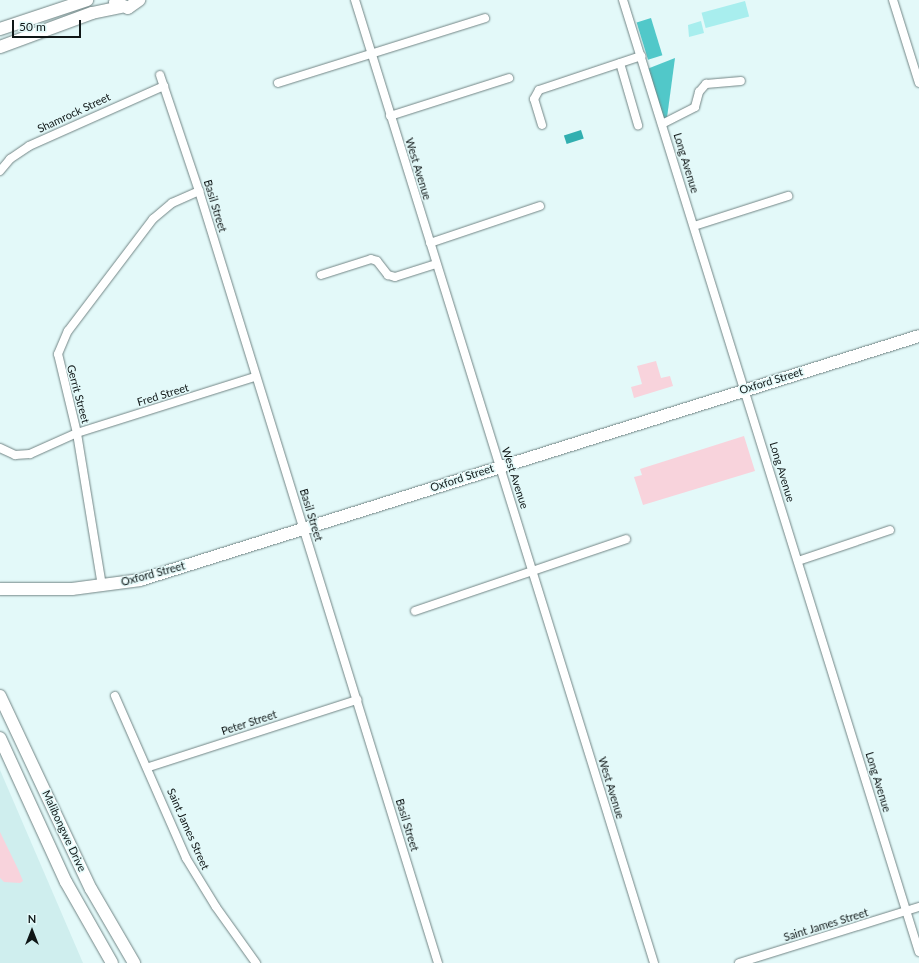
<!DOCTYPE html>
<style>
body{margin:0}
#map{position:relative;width:919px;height:963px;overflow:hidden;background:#e3f9f9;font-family:Lato,sans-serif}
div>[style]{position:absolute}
.built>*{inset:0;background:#cfeeee}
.green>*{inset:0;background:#a8eeee;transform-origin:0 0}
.forest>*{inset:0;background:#51c8c9;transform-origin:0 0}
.water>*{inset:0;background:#31afb0;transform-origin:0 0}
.building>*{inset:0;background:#f8d3dc}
.roads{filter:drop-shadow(0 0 1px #728585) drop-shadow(0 0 1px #728585)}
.street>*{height:8px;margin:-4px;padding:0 4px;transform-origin:4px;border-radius:4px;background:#fff}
.secondary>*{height:12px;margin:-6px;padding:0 6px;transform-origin:6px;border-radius:6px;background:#fff}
span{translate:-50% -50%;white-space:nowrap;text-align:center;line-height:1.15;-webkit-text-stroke:3px #e3f9f9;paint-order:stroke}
.street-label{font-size:11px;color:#0f1616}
.north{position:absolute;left:12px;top:911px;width:40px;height:40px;-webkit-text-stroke:3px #e3f9f9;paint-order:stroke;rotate:0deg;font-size:11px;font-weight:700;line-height:16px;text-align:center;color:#0f1616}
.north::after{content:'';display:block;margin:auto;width:14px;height:18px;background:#0f1616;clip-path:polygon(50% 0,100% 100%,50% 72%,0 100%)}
.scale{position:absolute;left:12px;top:20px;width:69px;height:18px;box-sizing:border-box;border:2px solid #0f1616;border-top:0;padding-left:5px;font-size:12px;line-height:14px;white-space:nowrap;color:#0f1616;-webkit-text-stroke:3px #e3f9f9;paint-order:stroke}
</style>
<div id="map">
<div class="built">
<div style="clip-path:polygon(0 770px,83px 963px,0 963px)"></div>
</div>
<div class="green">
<div style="left:745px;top:1px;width:16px;height:45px;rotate:75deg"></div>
<div style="clip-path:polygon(701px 21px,704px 33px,689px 37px,688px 25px)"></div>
</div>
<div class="forest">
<div style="left:651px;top:18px;width:39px;height:15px;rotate:73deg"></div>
<div style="clip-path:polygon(675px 58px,666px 125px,647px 69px)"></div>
</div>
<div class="water">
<div style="left:581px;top:130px;width:9px;height:18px;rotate:72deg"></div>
</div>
<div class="building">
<div style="clip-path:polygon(656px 361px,661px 378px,670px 376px,673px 386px,634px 398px,631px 387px,642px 384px,637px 366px)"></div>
<div style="clip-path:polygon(744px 436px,755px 471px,643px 505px,634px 477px,642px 475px,640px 469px)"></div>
<div style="clip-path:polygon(0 832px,18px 869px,23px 881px,20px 883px,4px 882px,0 878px)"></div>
</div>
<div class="roads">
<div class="street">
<div style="left:355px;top:0;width:1008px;rotate:72.75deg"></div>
<div style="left:623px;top:0;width:997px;rotate:72.73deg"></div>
<div style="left:893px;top:0;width:87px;rotate:72.6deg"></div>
<div style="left:620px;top:63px;width:65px;rotate:73.8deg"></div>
<div style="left:160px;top:75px;width:122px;rotate:71.4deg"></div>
<div style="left:199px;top:191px;width:808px;rotate:72.8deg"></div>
<div style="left:278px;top:83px;width:217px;rotate:-17.4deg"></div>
<div style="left:390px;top:116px;width:125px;rotate:-17.7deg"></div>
<div style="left:662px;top:124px;width:37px;rotate:-27deg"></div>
<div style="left:695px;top:107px;width:16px;rotate:-75deg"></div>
<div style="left:699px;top:92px;width:11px;rotate:-49deg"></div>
<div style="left:706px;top:84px;width:35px;rotate:-5deg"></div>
<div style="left:542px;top:125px;width:27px;rotate:-107deg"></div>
<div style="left:534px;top:99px;width:10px;rotate:-61deg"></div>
<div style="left:539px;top:90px;width:108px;rotate:-18.4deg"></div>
<div style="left:0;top:171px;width:16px;rotate:-50deg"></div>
<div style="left:10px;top:159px;width:23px;rotate:-34deg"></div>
<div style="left:29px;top:146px;width:148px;rotate:-24deg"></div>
<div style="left:694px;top:226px;width:99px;rotate:-17.7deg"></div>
<div style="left:430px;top:243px;width:116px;rotate:-18.6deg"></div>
<div style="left:321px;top:275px;width:52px;rotate:-17.7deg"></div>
<div style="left:371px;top:259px;width:6px;rotate:18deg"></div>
<div style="left:377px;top:261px;width:18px;rotate:52deg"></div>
<div style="left:388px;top:275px;width:7px;rotate:16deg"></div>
<div style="left:395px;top:277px;width:43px;rotate:-17.6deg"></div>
<div style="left:0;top:448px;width:17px;rotate:25deg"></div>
<div style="left:15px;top:455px;width:15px;rotate:-4deg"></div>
<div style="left:30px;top:454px;width:51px;rotate:-24.1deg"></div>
<div style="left:77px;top:433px;width:187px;rotate:-17.5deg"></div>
<div style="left:798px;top:561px;width:97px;rotate:-18.6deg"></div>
<div style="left:102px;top:586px;width:155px;rotate:-99.3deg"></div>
<div style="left:77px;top:433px;width:81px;rotate:-103.5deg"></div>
<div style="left:58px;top:354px;width:25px;rotate:-67deg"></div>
<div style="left:68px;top:331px;width:141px;rotate:-52.8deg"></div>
<div style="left:153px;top:219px;width:25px;rotate:-40deg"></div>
<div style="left:172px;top:203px;width:30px;rotate:-24deg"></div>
<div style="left:415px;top:611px;width:223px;rotate:-18.8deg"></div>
<div style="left:115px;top:696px;width:177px;rotate:66.3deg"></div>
<div style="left:186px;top:858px;width:57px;rotate:58.5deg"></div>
<div style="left:216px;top:907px;width:69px;rotate:54.5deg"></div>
<div style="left:149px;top:767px;width:219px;rotate:-17.9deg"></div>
<div style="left:739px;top:963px;width:189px;rotate:-17.3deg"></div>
</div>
<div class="secondary">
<div style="left:115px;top:2px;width:14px;rotate:25deg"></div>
<div style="left:128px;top:8px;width:14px;rotate:-36deg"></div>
<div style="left:0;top:29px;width:92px;rotate:-18.4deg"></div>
<div style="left:0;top:47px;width:98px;rotate:-20.3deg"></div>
<div style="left:92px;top:13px;width:30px;rotate:-12deg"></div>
<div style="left:0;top:589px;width:72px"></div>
<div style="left:72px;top:589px;width:69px;rotate:-7.5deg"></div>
<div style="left:140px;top:580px;width:816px;rotate:-17.39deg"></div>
<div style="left:0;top:696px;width:213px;rotate:64.8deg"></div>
<div style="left:91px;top:889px;width:86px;rotate:59.8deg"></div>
<div style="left:0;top:738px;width:158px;rotate:65.4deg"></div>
<div style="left:66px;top:882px;width:93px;rotate:60.4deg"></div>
</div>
</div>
<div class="street-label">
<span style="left:74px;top:113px;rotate:-25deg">Shamrock Street</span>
<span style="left:686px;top:163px;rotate:73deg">Long Avenue</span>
<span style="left:418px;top:169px;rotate:73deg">West Avenue</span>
<span style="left:215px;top:206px;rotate:73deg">Basil Street</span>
<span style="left:771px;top:381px;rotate:-17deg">Oxford Street</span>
<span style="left:78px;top:394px;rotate:75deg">Gerrit Street</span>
<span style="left:163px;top:395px;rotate:-17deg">Fred Street</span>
<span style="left:782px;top:472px;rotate:73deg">Long Avenue</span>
<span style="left:462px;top:478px;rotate:-18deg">Oxford Street</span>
<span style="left:515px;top:478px;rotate:72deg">West Avenue</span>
<span style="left:311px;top:515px;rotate:73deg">Basil Street</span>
<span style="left:153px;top:574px;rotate:-15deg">Oxford Street</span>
<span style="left:249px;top:723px;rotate:-18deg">Peter Street</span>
<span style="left:878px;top:782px;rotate:73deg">Long Avenue</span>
<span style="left:611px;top:788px;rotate:73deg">West Avenue</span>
<span style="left:407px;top:825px;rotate:73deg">Basil Street</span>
<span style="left:188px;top:829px;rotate:66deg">Saint James Street</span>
<span style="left:64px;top:831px;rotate:65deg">Malibongwe Drive</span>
<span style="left:826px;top:925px;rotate:-17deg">Saint James Street</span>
</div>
<div class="north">N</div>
<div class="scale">50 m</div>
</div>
